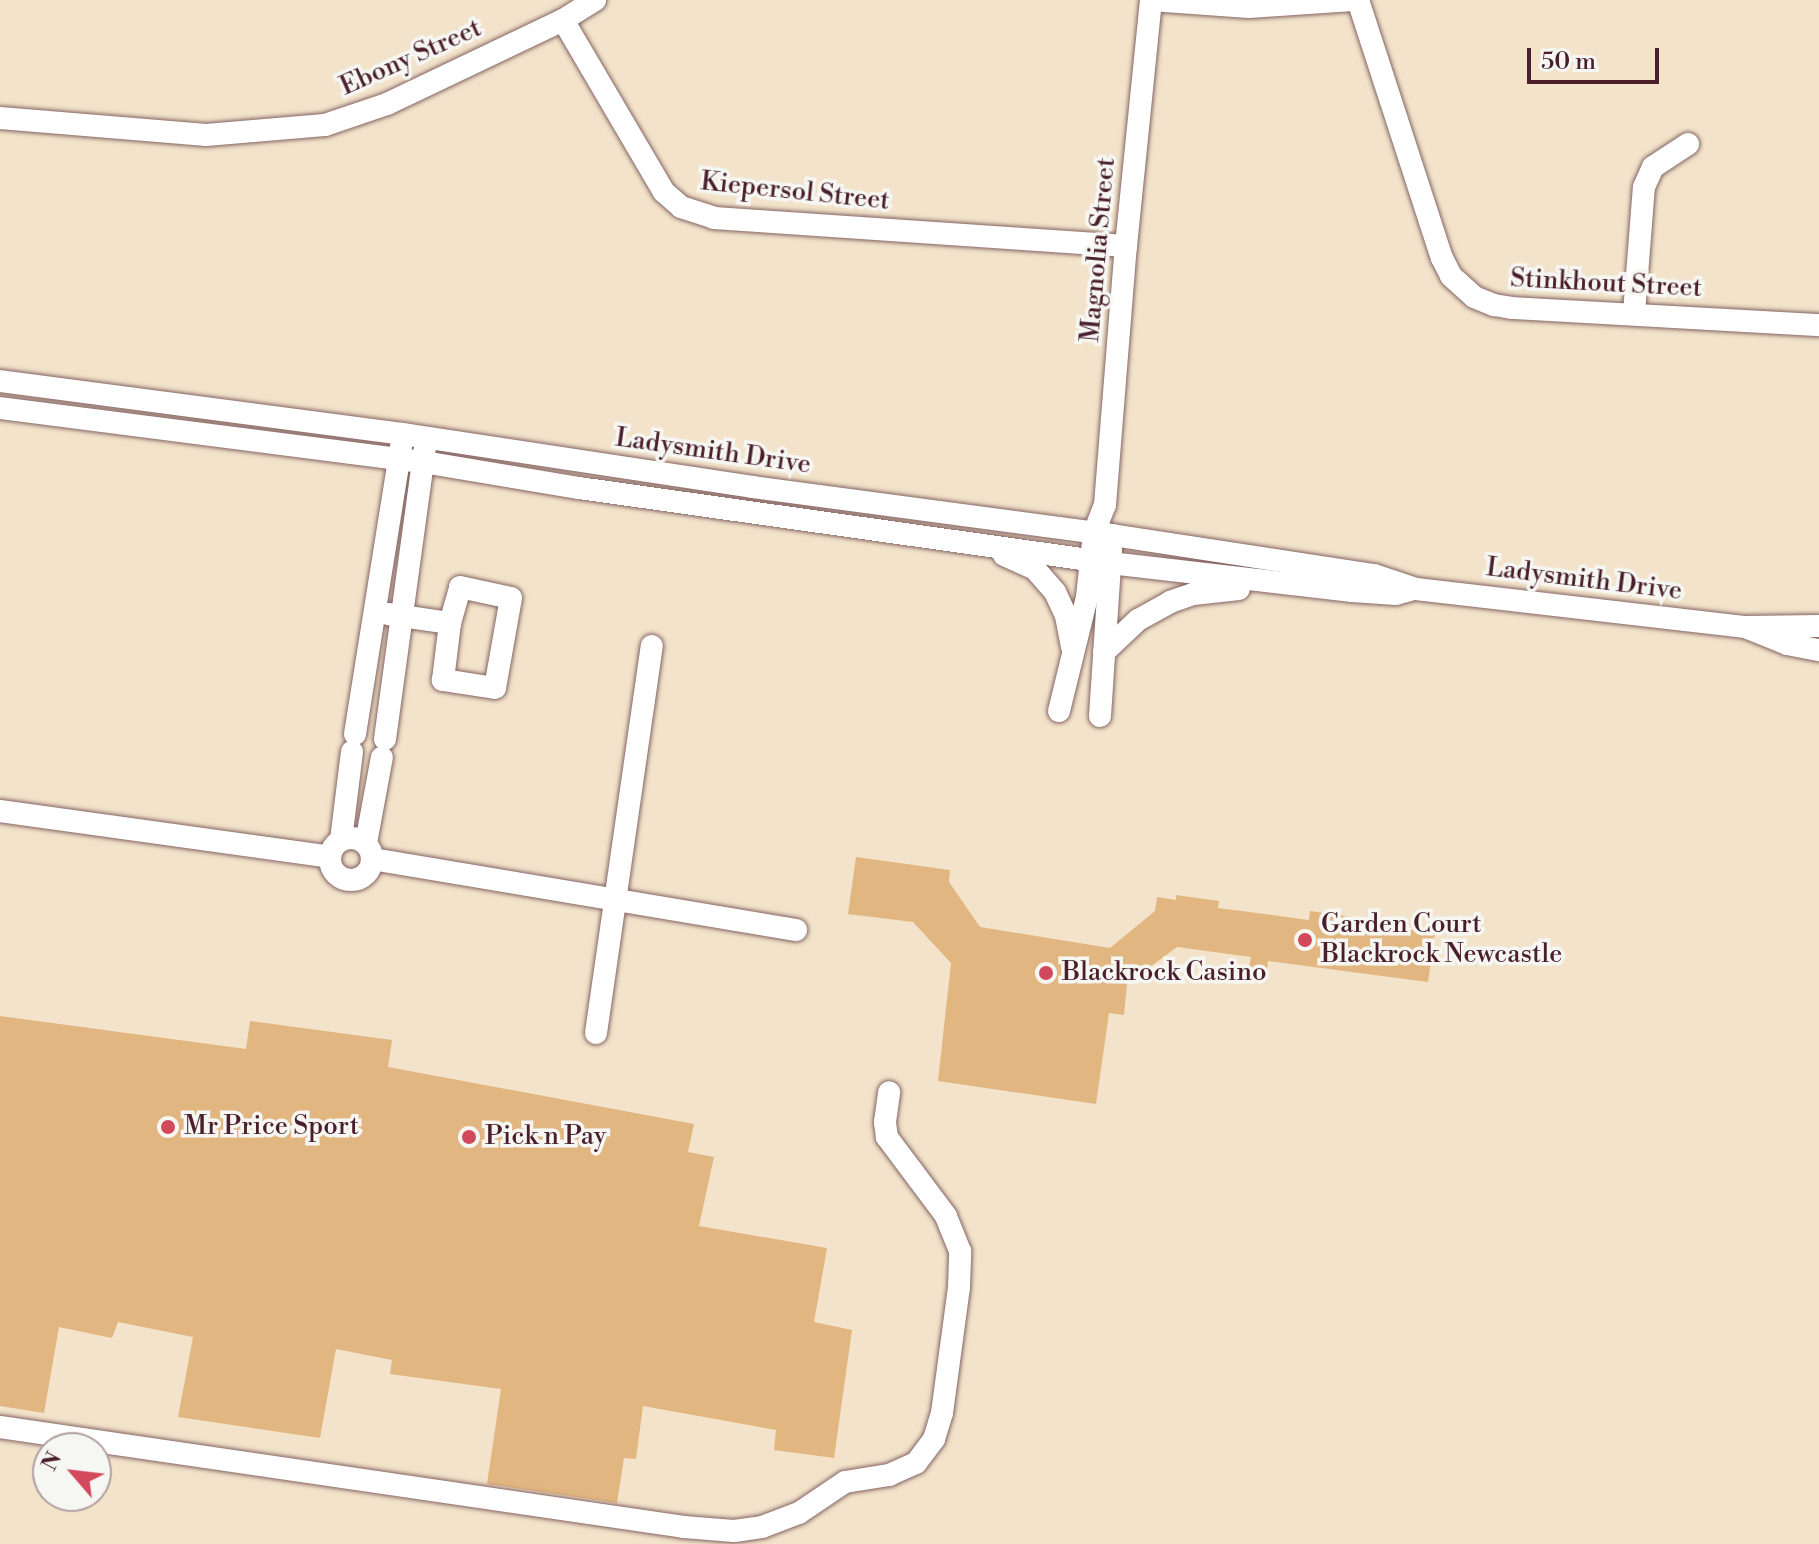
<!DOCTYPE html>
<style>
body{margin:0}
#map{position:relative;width:1819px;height:1544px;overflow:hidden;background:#f2e3ca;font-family:"Libre Bodoni",serif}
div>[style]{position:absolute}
.building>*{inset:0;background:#e2b680}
.roads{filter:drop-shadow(0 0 2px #856463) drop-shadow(0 0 2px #856463)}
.minor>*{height:22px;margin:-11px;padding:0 11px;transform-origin:11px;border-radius:11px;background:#fff}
.minor>.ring{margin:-11px;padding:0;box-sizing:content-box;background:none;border:22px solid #fff;border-radius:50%}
.dots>*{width:22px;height:22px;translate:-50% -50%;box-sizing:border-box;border:4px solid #f6f6f2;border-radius:50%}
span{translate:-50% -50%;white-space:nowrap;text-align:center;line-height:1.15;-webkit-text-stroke:7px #f6f6f2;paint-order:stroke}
.street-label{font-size:26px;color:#4a1f2b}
.poi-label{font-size:26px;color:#4a1f2b}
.left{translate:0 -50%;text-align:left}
.north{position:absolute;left:32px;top:1432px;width:80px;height:80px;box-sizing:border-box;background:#f6f6f2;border:2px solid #b1a0a2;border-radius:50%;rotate:298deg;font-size:22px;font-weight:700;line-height:32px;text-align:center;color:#4a1f2b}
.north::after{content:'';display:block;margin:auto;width:28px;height:36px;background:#d1495b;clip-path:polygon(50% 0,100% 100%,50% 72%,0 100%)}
.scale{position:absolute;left:1527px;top:48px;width:132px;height:36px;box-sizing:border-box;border:4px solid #4a1f2b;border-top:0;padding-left:10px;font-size:24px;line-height:28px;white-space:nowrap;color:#4a1f2b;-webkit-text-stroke:6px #f6f6f2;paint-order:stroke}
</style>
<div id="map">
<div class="building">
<div style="clip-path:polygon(856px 857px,950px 870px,949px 882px,980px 927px,1110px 948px,1155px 911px,1157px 897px,1176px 900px,1176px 895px,1219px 901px,1218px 908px,1309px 920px,1310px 911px,1359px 918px,1359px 923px,1435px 933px,1428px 982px,1268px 961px,1267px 970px,1249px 968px,1251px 957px,1177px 947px,1127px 984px,1124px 1015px,1109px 1013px,1096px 1104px,938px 1081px,951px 963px,913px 922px,848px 914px)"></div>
<div style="clip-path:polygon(0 1016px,246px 1049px,250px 1021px,392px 1040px,388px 1067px,694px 1124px,688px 1152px,714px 1157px,699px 1226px,827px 1248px,814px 1322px,852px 1330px,834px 1458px,774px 1450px,776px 1430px,643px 1406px,636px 1459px,624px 1458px,617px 1503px,487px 1484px,501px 1389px,390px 1374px,392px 1360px,336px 1349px,320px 1438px,178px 1417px,193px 1337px,118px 1322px,112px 1338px,59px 1327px,44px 1413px,0 1406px)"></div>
</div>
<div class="roads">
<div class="minor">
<div style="left:1151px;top:0;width:98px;rotate:4.1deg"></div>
<div style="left:1249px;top:7px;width:104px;rotate:-3.9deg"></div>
<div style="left:1358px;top:0;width:271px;rotate:72deg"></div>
<div style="left:1442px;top:258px;width:20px;rotate:63deg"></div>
<div style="left:1451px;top:276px;width:31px;rotate:42deg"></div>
<div style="left:1474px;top:297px;width:22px;rotate:22deg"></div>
<div style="left:1494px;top:305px;width:18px;rotate:9deg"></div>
<div style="left:1512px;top:308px;width:307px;rotate:3.2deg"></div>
<div style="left:563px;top:20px;width:199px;rotate:59.6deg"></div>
<div style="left:664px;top:192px;width:23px;rotate:41deg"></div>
<div style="left:681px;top:207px;width:35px;rotate:18deg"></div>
<div style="left:714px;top:218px;width:413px;rotate:3.9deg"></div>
<div style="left:0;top:118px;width:207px;rotate:4.7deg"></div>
<div style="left:206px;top:135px;width:119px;rotate:-4.8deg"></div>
<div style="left:325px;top:125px;width:65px;rotate:-18.7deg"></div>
<div style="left:387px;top:104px;width:195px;rotate:-25.5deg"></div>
<div style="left:563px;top:20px;width:38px;rotate:-32deg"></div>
<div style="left:1634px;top:313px;width:126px;rotate:-85.5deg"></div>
<div style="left:1644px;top:187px;width:22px;rotate:-66deg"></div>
<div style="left:1653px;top:167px;width:42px;rotate:-33.3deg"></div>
<div style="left:0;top:381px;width:406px;rotate:7.5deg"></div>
<div style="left:403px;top:434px;width:354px;rotate:8.6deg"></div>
<div style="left:753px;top:487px;width:362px;rotate:7.6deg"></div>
<div style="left:1112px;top:535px;width:265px;rotate:8.7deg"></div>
<div style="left:1374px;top:575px;width:44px;rotate:18.4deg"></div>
<div style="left:1416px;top:589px;width:332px;rotate:6.6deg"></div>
<div style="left:1746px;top:627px;width:73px;rotate:-0.8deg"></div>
<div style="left:0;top:408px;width:426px;rotate:7.3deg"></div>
<div style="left:423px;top:462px;width:158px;rotate:9.5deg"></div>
<div style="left:579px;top:488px;width:536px;rotate:8.04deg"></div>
<div style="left:1110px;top:563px;width:244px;rotate:6.6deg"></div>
<div style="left:1352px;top:591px;width:44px;rotate:3.9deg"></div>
<div style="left:1396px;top:594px;width:15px;rotate:-16deg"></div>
<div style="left:1004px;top:555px;width:34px;rotate:24deg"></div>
<div style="left:1035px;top:569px;width:30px;rotate:49deg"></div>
<div style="left:1055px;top:592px;width:26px;rotate:65deg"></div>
<div style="left:1066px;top:616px;width:31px;rotate:79deg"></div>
<div style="left:460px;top:587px;width:52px;rotate:12.2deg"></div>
<div style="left:511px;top:598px;width:91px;rotate:100.1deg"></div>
<div style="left:495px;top:688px;width:53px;rotate:-171.3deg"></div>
<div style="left:443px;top:680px;width:57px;rotate:-83deg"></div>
<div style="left:450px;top:623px;width:37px;rotate:-74deg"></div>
<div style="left:388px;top:614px;width:63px;rotate:8.3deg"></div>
<div style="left:1748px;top:628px;width:42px;rotate:22.3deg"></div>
<div style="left:1787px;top:644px;width:33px;rotate:11deg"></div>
<div style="left:1104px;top:652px;width:47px;rotate:-43.3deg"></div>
<div style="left:1138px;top:620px;width:37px;rotate:-29deg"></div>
<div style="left:1170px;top:602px;width:24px;rotate:-19deg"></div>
<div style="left:1193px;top:594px;width:46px;rotate:-6.2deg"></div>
<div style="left:1059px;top:711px;width:117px;rotate:-76.2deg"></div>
<div style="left:1087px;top:597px;width:64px;rotate:-83.8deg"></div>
<div style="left:1094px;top:533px;width:30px;rotate:-69deg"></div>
<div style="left:1105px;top:505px;width:260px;rotate:-85.4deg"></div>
<div style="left:1126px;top:246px;width:247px;rotate:-84.2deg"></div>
<div style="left:1100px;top:716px;width:166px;rotate:-86.2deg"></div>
<div style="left:355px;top:734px;width:291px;rotate:-80.9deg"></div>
<div style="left:385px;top:739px;width:295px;rotate:-82.2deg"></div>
<div style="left:0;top:811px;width:333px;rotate:7.9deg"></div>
<div class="ring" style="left:330px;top:838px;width:20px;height:20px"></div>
<div style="left:341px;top:840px;width:89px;rotate:-82.9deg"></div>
<div style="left:366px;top:843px;width:87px;rotate:-79.5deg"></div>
<div style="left:372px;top:859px;width:430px;rotate:9.5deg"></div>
<div style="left:596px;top:1033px;width:391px;rotate:-81.8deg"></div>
<div style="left:0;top:1427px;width:691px;rotate:8.32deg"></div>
<div style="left:684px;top:1527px;width:50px;rotate:4.6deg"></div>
<div style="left:734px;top:1531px;width:28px;rotate:-8deg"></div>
<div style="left:762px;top:1527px;width:40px;rotate:-21deg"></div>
<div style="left:799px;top:1513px;width:55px;rotate:-34deg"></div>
<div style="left:845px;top:1482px;width:45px;rotate:-9deg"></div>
<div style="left:889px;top:1475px;width:30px;rotate:-24deg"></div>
<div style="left:916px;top:1463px;width:30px;rotate:-53deg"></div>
<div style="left:934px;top:1439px;width:27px;rotate:-73deg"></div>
<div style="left:942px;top:1413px;width:127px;rotate:-82.3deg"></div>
<div style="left:959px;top:1287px;width:36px;rotate:-88deg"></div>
<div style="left:960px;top:1251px;width:38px;rotate:-112deg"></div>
<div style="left:946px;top:1216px;width:99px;rotate:-126.8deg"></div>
<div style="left:887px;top:1137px;width:15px;rotate:-98deg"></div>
<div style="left:885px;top:1122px;width:30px;rotate:-82deg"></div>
</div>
</div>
<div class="dots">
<div style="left:1305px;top:940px;background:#d1495b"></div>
<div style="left:1046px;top:973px;background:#d1495b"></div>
<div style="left:168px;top:1127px;background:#d1495b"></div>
<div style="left:469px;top:1137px;background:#d1495b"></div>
</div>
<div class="street-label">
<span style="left:411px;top:58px;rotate:-24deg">Ebony Street</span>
<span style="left:795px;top:192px;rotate:6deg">Kiepersol Street</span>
<span style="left:1099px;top:250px;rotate:-85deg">Magnolia Street</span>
<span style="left:1606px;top:284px;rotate:3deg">Stinkhout Street</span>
<span style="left:713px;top:452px;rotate:8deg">Ladysmith Drive</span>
<span style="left:1584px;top:580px;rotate:7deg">Ladysmith Drive</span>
</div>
<div class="poi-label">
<span class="left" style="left:1321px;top:940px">Garden Court<br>Blackrock Newcastle</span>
<span class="left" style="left:1062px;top:973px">Blackrock Casino</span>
<span class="left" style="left:184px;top:1127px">Mr Price Sport</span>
<span class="left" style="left:485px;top:1137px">Pick n Pay</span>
</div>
<div class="north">N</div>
<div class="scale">50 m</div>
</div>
